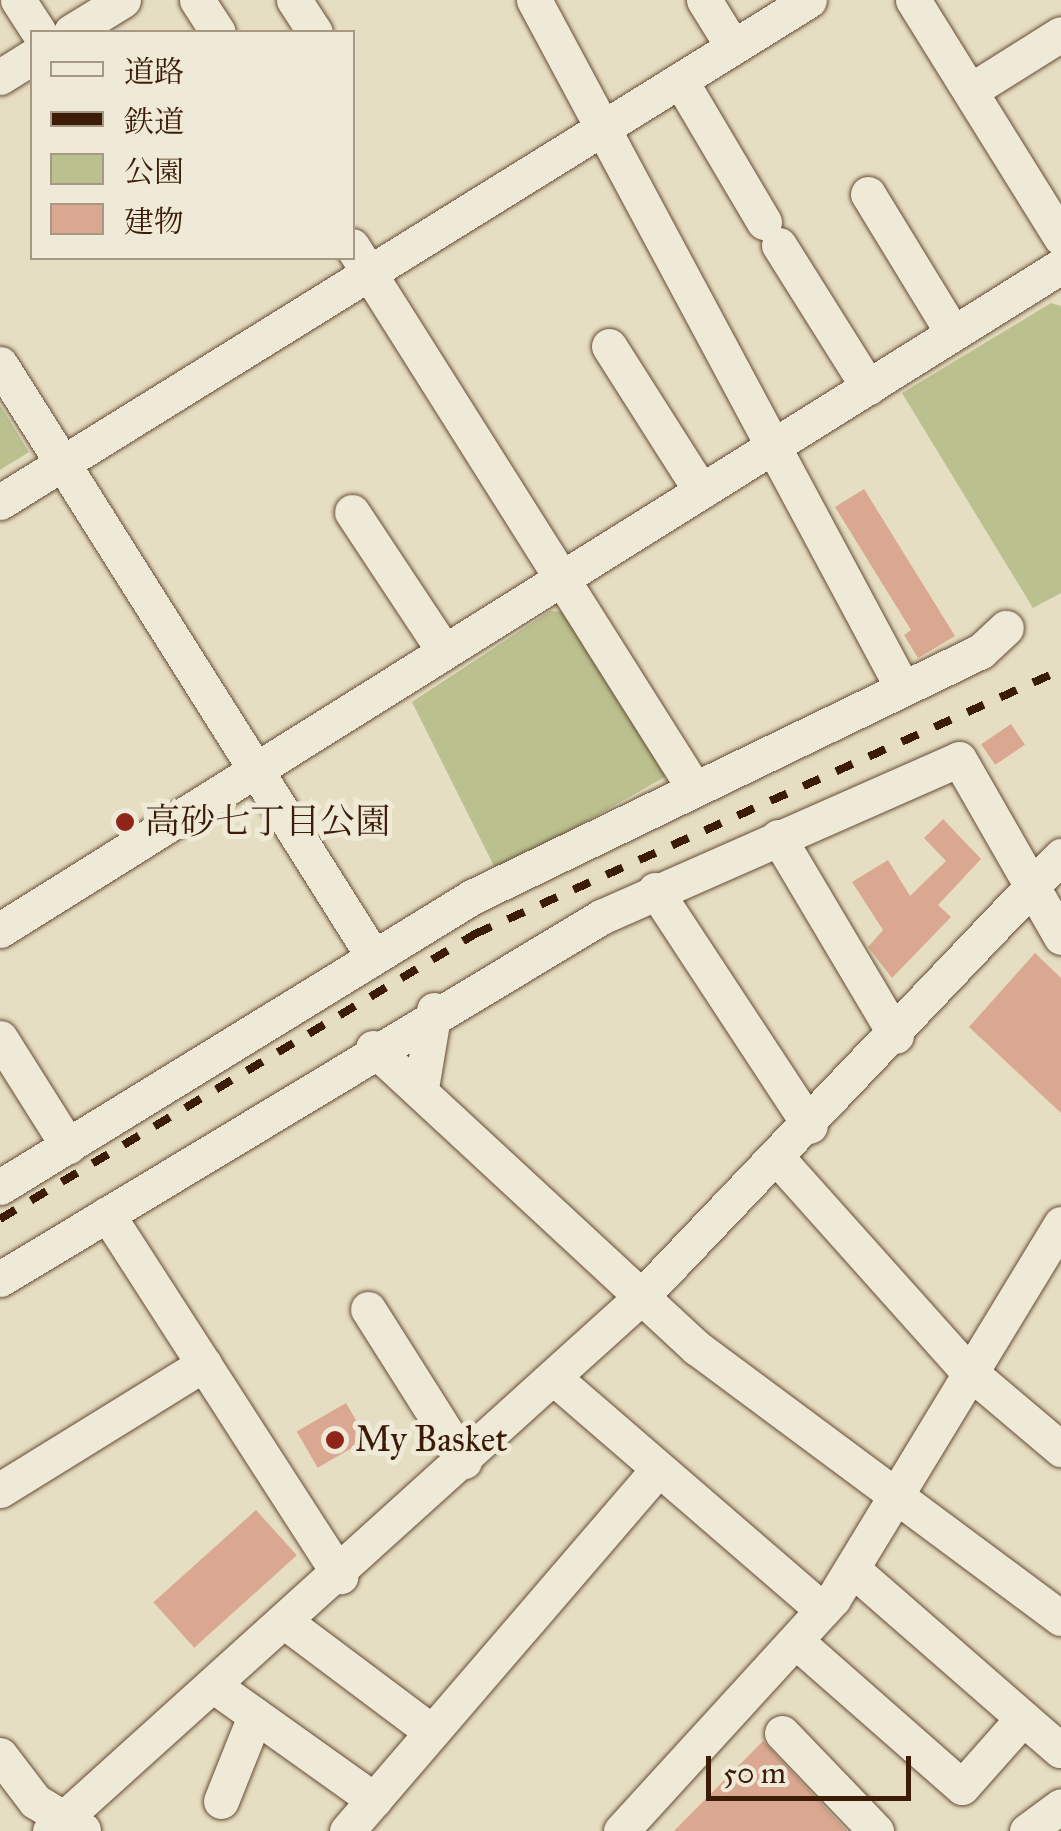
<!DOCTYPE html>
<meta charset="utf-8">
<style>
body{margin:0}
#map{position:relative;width:1061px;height:1831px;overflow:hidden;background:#e6dec2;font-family:"IM FELL Great Primer","Noto Serif JP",serif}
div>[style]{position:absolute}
.green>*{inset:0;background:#bbc08f}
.building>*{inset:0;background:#daa890;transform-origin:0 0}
.roads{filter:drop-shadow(0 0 2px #664c36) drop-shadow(0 0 2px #664c36)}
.minor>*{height:35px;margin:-17.5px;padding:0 17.5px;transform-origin:17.5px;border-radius:17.5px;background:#efead7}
.rail>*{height:8px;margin-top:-4px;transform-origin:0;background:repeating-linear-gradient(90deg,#3c1c07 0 18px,transparent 0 36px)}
.dots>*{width:28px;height:28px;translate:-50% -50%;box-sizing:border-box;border:5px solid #efead7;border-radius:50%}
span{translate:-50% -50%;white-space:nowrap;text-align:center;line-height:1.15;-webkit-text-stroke:10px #efead7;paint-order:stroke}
.poi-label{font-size:35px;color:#3c1c07}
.left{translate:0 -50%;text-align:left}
.legend{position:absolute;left:30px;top:30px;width:325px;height:230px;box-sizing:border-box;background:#efead7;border:2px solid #a79884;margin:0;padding:12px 18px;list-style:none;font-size:30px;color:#3c1c07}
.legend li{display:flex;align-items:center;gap:20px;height:50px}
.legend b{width:50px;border:2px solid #a79884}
.scale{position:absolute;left:706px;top:1756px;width:205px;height:45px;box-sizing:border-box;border:5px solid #3c1c07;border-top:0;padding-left:12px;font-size:30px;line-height:35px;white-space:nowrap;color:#3c1c07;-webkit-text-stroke:8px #efead7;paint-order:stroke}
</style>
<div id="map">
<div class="green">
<div style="clip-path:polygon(1051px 303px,1061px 306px,1061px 593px,1033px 608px,902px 393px)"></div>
<div style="clip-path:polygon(0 405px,29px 452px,0 470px)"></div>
<div style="clip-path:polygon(550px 611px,570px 612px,670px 774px,497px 872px,412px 702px)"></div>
</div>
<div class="building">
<div style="clip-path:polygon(864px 489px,955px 636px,918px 658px,904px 635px,911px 630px,835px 507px)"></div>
<div style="left:1011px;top:724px;width:25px;height:36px;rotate:56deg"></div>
<div style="clip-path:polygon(943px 819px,981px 859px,938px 905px,951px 917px,892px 978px,868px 947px,883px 930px,852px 882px,888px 860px,910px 896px,946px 861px,924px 838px)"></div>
<div style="clip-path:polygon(1035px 953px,1061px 978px,1061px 1113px,969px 1027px)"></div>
<div style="left:346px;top:1403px;width:42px;height:57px;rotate:60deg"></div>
<div style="left:256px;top:1510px;width:61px;height:138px;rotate:48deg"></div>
<div style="clip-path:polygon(763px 1741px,847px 1831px,674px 1831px)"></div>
</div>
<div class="roads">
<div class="minor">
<div style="left:18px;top:0;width:38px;rotate:57deg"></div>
<div style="left:197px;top:0;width:38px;rotate:57deg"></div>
<div style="left:294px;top:0;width:38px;rotate:57deg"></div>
<div style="left:534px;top:0;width:779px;rotate:61.82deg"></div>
<div style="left:704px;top:0;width:55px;rotate:58.3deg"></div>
<div style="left:913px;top:0;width:280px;rotate:58.1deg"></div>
<div style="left:71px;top:32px;width:61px;rotate:-31.6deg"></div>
<div style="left:0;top:77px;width:38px;rotate:-32deg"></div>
<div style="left:680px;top:80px;width:165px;rotate:59.4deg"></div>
<div style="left:970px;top:91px;width:107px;rotate:-32.1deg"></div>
<div style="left:868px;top:194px;width:163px;rotate:58.6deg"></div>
<div style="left:779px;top:245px;width:168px;rotate:57.9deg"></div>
<div style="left:352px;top:246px;width:637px;rotate:57.76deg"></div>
<div style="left:609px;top:346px;width:172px;rotate:57.6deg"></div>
<div style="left:0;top:364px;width:700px;rotate:57.79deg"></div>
<div style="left:0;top:502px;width:952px;rotate:-31.82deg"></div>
<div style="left:352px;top:512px;width:167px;rotate:56.5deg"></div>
<div style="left:778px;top:837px;width:231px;rotate:59.3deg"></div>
<div style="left:655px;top:890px;width:282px;rotate:56.7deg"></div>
<div style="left:0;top:930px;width:1252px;rotate:-32.04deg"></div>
<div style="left:0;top:1038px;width:128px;rotate:57.8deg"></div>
<div style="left:373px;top:1048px;width:442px;rotate:42.8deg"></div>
<div style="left:697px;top:1348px;width:453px;rotate:36.6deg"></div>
<div style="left:421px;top:1088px;width:79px;rotate:-80.5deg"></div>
<div style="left:779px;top:1160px;width:279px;rotate:48.2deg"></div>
<div style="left:965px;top:1368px;width:126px;rotate:40.2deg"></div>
<div style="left:0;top:1187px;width:554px;rotate:-31.57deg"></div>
<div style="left:472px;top:897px;width:565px;rotate:-25.79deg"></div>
<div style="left:981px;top:651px;width:34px;rotate:-43deg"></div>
<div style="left:107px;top:1214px;width:431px;rotate:57.2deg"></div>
<div style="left:0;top:1279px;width:702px;rotate:-31.06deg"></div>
<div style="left:601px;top:917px;width:391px;rotate:-23.8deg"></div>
<div style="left:959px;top:759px;width:205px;rotate:60.2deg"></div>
<div style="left:368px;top:1309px;width:180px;rotate:57.7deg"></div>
<div style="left:554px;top:1378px;width:355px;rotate:40.8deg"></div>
<div style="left:0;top:1490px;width:240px;rotate:-31.7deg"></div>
<div style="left:288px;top:1624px;width:180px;rotate:36.9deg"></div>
<div style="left:798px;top:1643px;width:218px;rotate:41.3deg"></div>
<div style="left:962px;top:1787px;width:92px;rotate:-48.5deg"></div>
<div style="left:1023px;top:1718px;width:227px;rotate:-138.9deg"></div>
<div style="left:217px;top:1688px;width:193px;rotate:35.5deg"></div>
<div style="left:1023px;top:1718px;width:49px;rotate:40.9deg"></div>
<div style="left:782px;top:1733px;width:136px;rotate:46.2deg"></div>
<div style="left:0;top:1755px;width:58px;rotate:52.7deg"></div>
<div style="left:35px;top:1801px;width:56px;rotate:31.1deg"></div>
<div style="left:221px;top:1801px;width:92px;rotate:-68.2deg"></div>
<div style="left:50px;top:1831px;width:794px;rotate:-42.09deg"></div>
<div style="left:639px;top:1299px;width:612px;rotate:-46.39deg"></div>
<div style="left:347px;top:1831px;width:476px;rotate:-49.3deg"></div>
<div style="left:621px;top:1831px;width:314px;rotate:-47.6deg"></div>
<div style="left:833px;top:1599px;width:439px;rotate:-58.7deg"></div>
<div style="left:1027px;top:1831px;width:42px;rotate:-36.3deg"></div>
</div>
</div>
<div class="rail">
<div style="left:0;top:1219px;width:554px;rotate:-30.96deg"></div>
<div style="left:475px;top:934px;width:643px;rotate:-24.25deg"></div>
</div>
<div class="dots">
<div style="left:125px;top:822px;background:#8f2418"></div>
<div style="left:335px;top:1440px;background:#8f2418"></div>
</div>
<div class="poi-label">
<span class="left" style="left:145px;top:822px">高砂七丁目公園</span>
<span class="left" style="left:355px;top:1440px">My Basket</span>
</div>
<ul class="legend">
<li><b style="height:12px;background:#efead7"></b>道路</li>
<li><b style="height:12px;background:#3c1c07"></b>鉄道</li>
<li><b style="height:28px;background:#bbc08f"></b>公園</li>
<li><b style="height:28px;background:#daa890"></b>建物</li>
</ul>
<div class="scale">50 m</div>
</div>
